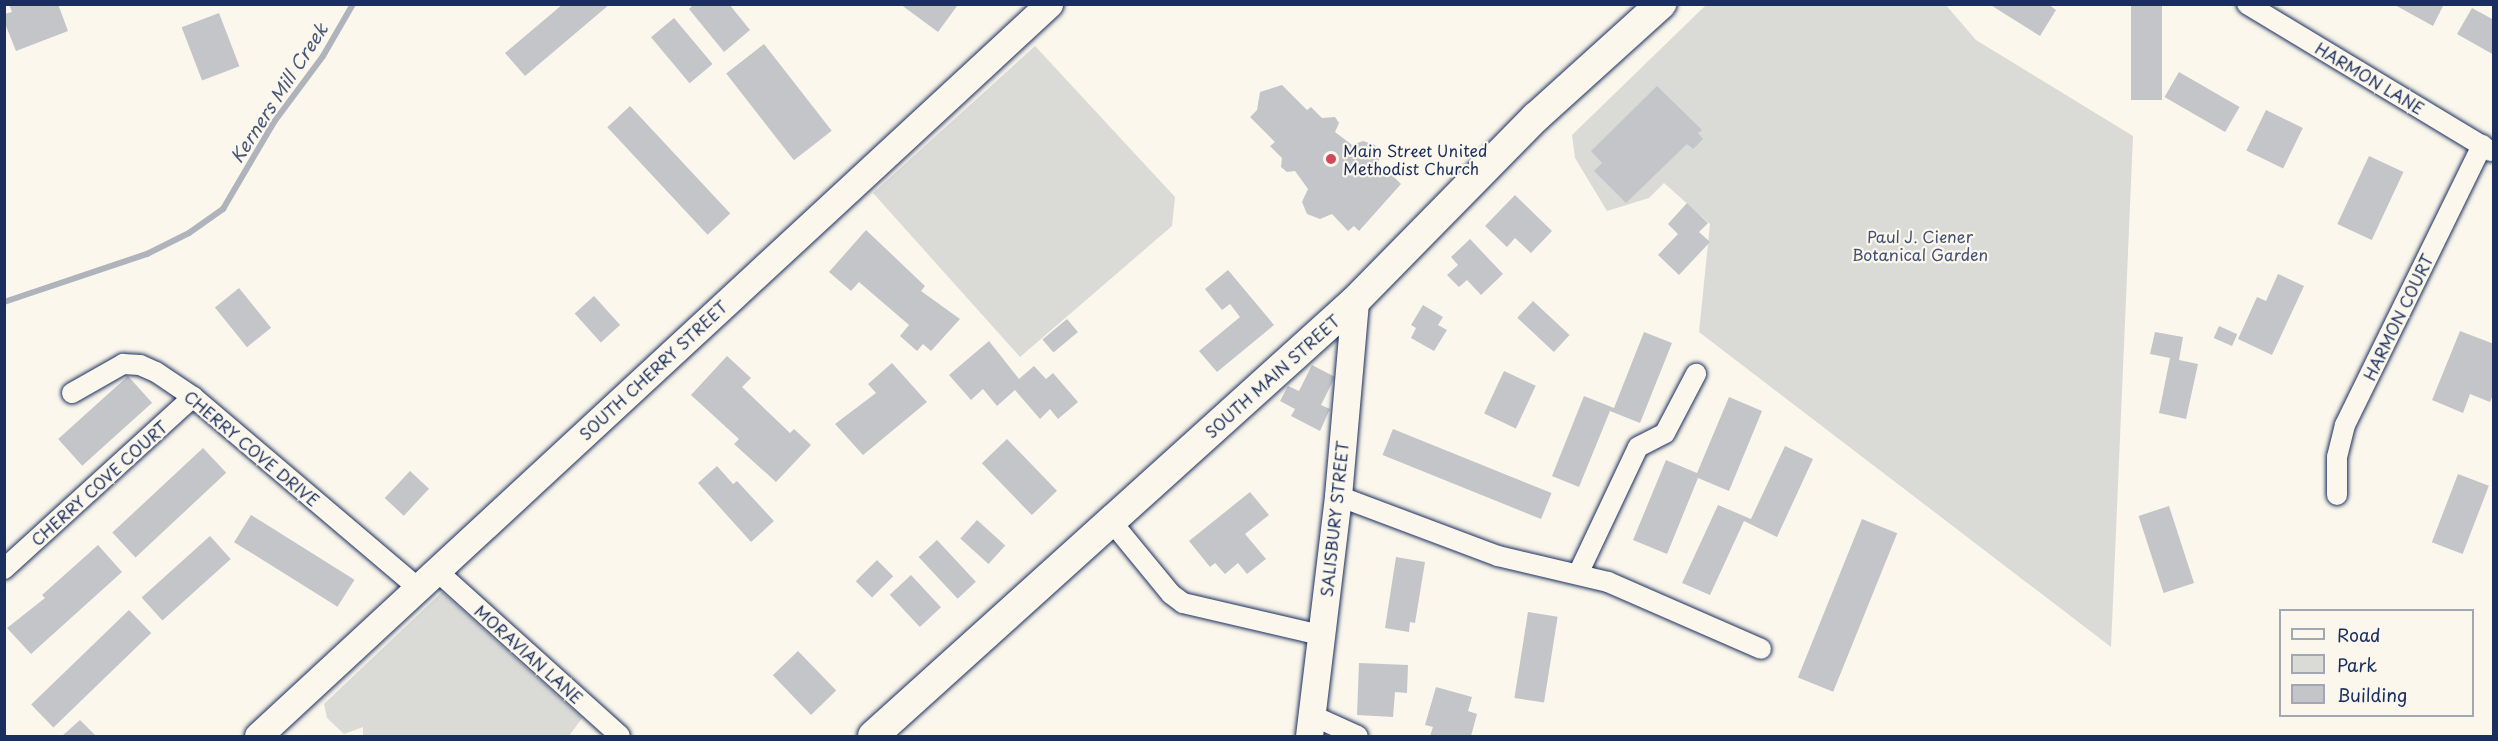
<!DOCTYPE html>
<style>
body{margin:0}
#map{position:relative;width:2498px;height:741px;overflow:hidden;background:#fbf7ec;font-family:"Playpen Sans",sans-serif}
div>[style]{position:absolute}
.green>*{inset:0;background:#dadad7}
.stream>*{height:6px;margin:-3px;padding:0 3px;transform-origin:3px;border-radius:3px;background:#afb3bb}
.building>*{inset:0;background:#c3c5c9;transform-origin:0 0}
.roads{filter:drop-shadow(0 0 2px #1b2f5e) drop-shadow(0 0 2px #1b2f5e)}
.minor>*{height:20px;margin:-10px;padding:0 10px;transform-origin:10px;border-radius:10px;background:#fbf7ec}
.secondary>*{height:27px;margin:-13.5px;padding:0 13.5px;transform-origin:13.5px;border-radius:13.5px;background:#fbf7ec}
.primary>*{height:30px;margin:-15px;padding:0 15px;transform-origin:15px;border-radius:15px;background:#fbf7ec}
.dots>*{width:16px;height:16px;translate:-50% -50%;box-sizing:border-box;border:3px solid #fbf7ec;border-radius:50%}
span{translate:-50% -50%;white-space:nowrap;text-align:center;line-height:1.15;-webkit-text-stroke:4.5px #fbf7ec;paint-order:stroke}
.street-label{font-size:16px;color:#1b2f5e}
.poi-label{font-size:16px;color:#1b2f5e}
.left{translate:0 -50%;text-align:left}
.park-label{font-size:16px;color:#415176}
.water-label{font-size:18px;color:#47577a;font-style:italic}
.frame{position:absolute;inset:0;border:6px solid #1b2f5e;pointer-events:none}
.legend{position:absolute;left:2279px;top:609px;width:195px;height:108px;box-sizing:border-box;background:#fbf7ec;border:2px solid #a1a7b3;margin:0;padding:8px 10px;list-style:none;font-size:18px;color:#1b2f5e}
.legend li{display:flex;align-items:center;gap:12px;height:30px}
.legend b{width:30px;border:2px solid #a1a7b3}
</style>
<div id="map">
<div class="green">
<div style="clip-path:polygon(1945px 4px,1976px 40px,2133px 136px,2111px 647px,1699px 332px,1710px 224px,1664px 183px,1649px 198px,1607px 211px,1575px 158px,1572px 135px,1706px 5px)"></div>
<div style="clip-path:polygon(1035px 46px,1175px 197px,1172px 226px,1020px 357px,873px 193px)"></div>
<div style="clip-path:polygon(442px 592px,582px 718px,569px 736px,363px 736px,363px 727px,344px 734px,327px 718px,324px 704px)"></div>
</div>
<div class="stream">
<div style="left:4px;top:302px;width:151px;rotate:-18.6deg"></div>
<div style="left:147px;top:254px;width:47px;rotate:-26.6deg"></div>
<div style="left:189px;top:233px;width:42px;rotate:-35.2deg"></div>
<div style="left:223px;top:209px;width:101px;rotate:-59.6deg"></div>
<div style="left:274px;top:122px;width:82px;rotate:-53.4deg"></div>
<div style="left:323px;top:56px;width:60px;rotate:-60deg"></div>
</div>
<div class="building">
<div style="clip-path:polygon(9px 4px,58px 4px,68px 31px,16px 51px,4px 21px,4px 14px,12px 12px)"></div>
<div style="clip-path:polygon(563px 4px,610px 4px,525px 76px,505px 53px)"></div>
<div style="clip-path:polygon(694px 4px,729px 4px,750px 30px,724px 52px,689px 9px)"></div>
<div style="clip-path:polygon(900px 4px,955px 4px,957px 6px,938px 32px)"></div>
<div style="clip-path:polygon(1989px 4px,2048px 4px,2056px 10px,2040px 36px)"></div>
<div style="left:2131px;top:4px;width:31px;height:96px"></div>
<div style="clip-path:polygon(2393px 4px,2444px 4px,2433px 26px)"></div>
<div style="clip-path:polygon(2472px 8px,2494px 20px,2494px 55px,2457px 34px)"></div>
<div style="left:219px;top:13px;width:57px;height:40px;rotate:69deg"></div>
<div style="left:674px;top:18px;width:60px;height:30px;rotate:50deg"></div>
<div style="left:764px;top:44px;width:110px;height:48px;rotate:52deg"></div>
<div style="left:2179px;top:72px;width:70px;height:29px;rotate:30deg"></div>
<div style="clip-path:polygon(1282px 85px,1307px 110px,1311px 107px,1322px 118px,1335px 117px,1339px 123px,1335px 132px,1352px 145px,1363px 141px,1375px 145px,1380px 157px,1376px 169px,1382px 175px,1387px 170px,1401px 184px,1359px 231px,1354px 226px,1348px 231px,1332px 214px,1320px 219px,1307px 214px,1302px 202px,1308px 189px,1295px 171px,1287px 172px,1281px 167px,1282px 158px,1270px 146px,1275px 142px,1250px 117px,1257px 110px,1260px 92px)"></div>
<div style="clip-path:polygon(1657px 86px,1702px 130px,1698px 133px,1703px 139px,1693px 149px,1687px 144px,1626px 203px,1594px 171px,1602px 163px,1591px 151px)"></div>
<div style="left:630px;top:106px;width:147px;height:31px;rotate:47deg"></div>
<div style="left:2266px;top:110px;width:41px;height:45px;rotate:26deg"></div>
<div style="left:2369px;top:156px;width:38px;height:75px;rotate:25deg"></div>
<div style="clip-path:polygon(1515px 195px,1552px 231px,1531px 253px,1515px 238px,1507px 247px,1485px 226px)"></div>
<div style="clip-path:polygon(1687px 203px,1708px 223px,1699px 232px,1710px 242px,1679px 275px,1658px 255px,1678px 234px,1668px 224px)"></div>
<div style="clip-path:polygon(866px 230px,925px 286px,921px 291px,960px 319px,931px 351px,923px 344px,917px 351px,900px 336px,909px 325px,859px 282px,851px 291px,829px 272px)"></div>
<div style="clip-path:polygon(1470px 239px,1503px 274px,1481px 295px,1467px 280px,1459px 287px,1447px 275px,1458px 265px,1451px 257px)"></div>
<div style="clip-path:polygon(1228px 270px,1274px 325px,1217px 372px,1199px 351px,1240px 317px,1230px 304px,1222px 310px,1205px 289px)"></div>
<div style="clip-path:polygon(2278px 274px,2304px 286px,2272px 355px,2238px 339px,2257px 297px,2266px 301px)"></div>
<div style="left:239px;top:288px;width:51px;height:31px;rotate:51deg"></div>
<div style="left:594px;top:296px;width:39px;height:26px;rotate:48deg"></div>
<div style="left:1533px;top:301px;width:50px;height:23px;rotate:43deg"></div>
<div style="clip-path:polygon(1423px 305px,1443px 317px,1438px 325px,1447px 330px,1434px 351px,1411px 338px,1416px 328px,1411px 325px)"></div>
<div style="left:1067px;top:319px;width:17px;height:32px;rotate:50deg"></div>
<div style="left:2219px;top:326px;width:20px;height:13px;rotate:24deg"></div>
<div style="clip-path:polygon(2460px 331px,2494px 344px,2494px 393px,2490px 402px,2470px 394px,2463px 413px,2432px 400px)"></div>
<div style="clip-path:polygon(1644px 332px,1672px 343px,1640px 423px,1610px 411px,1579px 487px,1552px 476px,1584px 396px,1614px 408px)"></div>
<div style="clip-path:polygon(2155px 332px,2183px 337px,2179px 360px,2198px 364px,2186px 419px,2159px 413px,2170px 358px,2150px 354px)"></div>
<div style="clip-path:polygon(989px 341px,1019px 379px,1034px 366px,1046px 379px,1053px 373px,1078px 402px,1058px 419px,1050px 409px,1040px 419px,1015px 390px,997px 406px,983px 389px,971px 400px,949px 375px)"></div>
<div style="clip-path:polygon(727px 356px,751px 378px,742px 387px,790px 433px,794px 429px,811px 445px,776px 482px,734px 444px,739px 439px,691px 395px)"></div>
<div style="clip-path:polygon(892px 363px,927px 402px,863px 455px,835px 424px,876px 393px,868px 384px)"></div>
<div style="clip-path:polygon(1312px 365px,1335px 377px,1321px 405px,1330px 409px,1320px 431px,1291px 416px,1295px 409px,1280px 401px,1288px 386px,1299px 391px)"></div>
<div style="left:1504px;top:371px;width:35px;height:47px;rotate:25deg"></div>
<div style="left:128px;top:376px;width:36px;height:94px;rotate:48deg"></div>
<div style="clip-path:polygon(1729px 397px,1762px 411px,1729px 491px,1698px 478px,1667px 554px,1633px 540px,1666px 460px,1697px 473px)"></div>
<div style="left:1393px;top:429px;width:171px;height:28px;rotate:22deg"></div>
<div style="left:1007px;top:439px;width:72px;height:35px;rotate:46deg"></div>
<div style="clip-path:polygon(1785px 446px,1813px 459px,1777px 537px,1744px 521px,1710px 595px,1682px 583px,1718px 505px,1751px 519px)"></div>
<div style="left:203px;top:448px;width:34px;height:124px;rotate:47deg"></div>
<div style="clip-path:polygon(717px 466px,733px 484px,737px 481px,774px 521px,751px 542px,698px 483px)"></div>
<div style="left:410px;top:471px;width:26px;height:37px;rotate:43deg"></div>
<div style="left:2458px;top:474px;width:33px;height:73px;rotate:21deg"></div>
<div style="clip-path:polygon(1250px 492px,1269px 515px,1245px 534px,1266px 559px,1247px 574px,1238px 563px,1225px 574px,1215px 563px,1210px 567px,1189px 541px)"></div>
<div style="left:2169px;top:506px;width:81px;height:32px;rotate:72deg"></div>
<div style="left:251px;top:515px;width:122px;height:32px;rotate:32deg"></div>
<div style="left:1862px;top:519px;width:38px;height:171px;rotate:22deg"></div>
<div style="left:977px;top:520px;width:38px;height:25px;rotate:42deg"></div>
<div style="left:210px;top:536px;width:31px;height:92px;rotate:48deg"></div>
<div style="left:937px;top:540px;width:57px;height:25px;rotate:47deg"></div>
<div style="clip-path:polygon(98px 545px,122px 572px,31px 654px,7px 628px,45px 598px,42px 595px)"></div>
<div style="clip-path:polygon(1396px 557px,1425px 562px,1415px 623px,1410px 622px,1409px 632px,1385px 628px)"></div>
<div style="left:877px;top:560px;width:23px;height:30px;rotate:45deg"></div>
<div style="left:911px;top:575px;width:44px;height:29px;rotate:47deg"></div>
<div style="left:129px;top:610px;width:32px;height:136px;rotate:46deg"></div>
<div style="left:1528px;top:612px;width:30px;height:87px;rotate:9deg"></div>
<div style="left:798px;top:651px;width:55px;height:35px;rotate:46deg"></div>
<div style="clip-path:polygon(1359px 663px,1408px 665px,1407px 693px,1395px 692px,1393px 717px,1357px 715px)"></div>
<div style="clip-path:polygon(1436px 687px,1472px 697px,1468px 711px,1477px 714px,1471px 736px,1430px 736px,1433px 727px,1425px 725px)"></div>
<div style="clip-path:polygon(80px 720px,96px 736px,62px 736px)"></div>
</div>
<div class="roads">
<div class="minor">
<div style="left:2247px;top:4px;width:285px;rotate:31.1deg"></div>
<div style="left:72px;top:393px;width:59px;rotate:-29.6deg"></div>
<div style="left:123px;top:364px;width:17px;rotate:3deg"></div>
<div style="left:140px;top:365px;width:17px;rotate:24deg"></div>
<div style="left:156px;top:372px;width:45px;rotate:34deg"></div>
<div style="left:193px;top:397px;width:295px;rotate:40.3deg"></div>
<div style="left:2337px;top:495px;width:38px;rotate:-90deg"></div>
<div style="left:2337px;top:457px;width:33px;rotate:-76deg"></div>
<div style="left:2345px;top:425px;width:312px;rotate:-63.9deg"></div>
<div style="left:1338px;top:496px;width:171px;rotate:20.6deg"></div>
<div style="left:1498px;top:556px;width:113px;rotate:13.3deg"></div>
<div style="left:1608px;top:582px;width:167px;rotate:23.6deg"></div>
<div style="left:1111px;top:521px;width:94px;rotate:50.6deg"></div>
<div style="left:1171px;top:594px;width:15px;rotate:37deg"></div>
<div style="left:1183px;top:603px;width:142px;rotate:13.1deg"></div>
<div style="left:4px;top:569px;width:256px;rotate:-42.3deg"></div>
<div style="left:437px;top:571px;width:246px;rotate:42deg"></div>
<div style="left:1578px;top:574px;width:140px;rotate:-64.7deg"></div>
<div style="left:1638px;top:447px;width:30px;rotate:-27deg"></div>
<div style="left:1665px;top:433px;width:67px;rotate:-62.3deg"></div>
<div style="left:1311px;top:715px;width:51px;rotate:24.1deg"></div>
</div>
<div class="secondary">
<div style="left:258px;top:736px;width:1078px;rotate:-42.78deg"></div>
<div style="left:1309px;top:736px;width:242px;rotate:-83.1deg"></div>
<div style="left:1338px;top:496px;width:196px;rotate:-85deg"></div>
</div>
<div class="primary">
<div style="left:873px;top:736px;width:649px;rotate:-42.07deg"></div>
<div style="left:1355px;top:301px;width:258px;rotate:-45.5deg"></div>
<div style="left:1536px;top:117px;width:169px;rotate:-42.1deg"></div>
</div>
</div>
<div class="dots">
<div style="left:1331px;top:159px;background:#d1495b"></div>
</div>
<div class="street-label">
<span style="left:2370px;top:78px;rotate:31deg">HARMON LANE</span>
<span style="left:2398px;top:317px;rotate:-64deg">HARMON COURT</span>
<span style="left:653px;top:370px;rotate:-43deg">SOUTH CHERRY STREET</span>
<span style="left:1272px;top:376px;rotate:-42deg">SOUTH MAIN STREET</span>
<span style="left:252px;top:448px;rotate:40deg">CHERRY COVE DRIVE</span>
<span style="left:99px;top:483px;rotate:-42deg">CHERRY COVE COURT</span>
<span style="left:1334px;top:519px;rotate:-84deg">SALISBURY STREET</span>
<span style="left:529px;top:654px;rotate:42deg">MORAVIAN LANE</span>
</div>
<div class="poi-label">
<span class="left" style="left:1343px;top:159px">Main Street United<br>Methodist Church</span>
</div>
<div class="park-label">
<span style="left:1920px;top:245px">Paul J. Ciener<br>Botanical Garden</span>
</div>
<div class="water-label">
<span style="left:279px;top:93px;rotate:-57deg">Kerners Mill Creek</span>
</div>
<div class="frame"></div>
<ul class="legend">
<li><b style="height:8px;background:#fbf7ec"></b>Road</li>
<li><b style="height:16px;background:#dadad7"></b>Park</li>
<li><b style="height:16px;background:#c3c5c9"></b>Building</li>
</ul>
</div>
